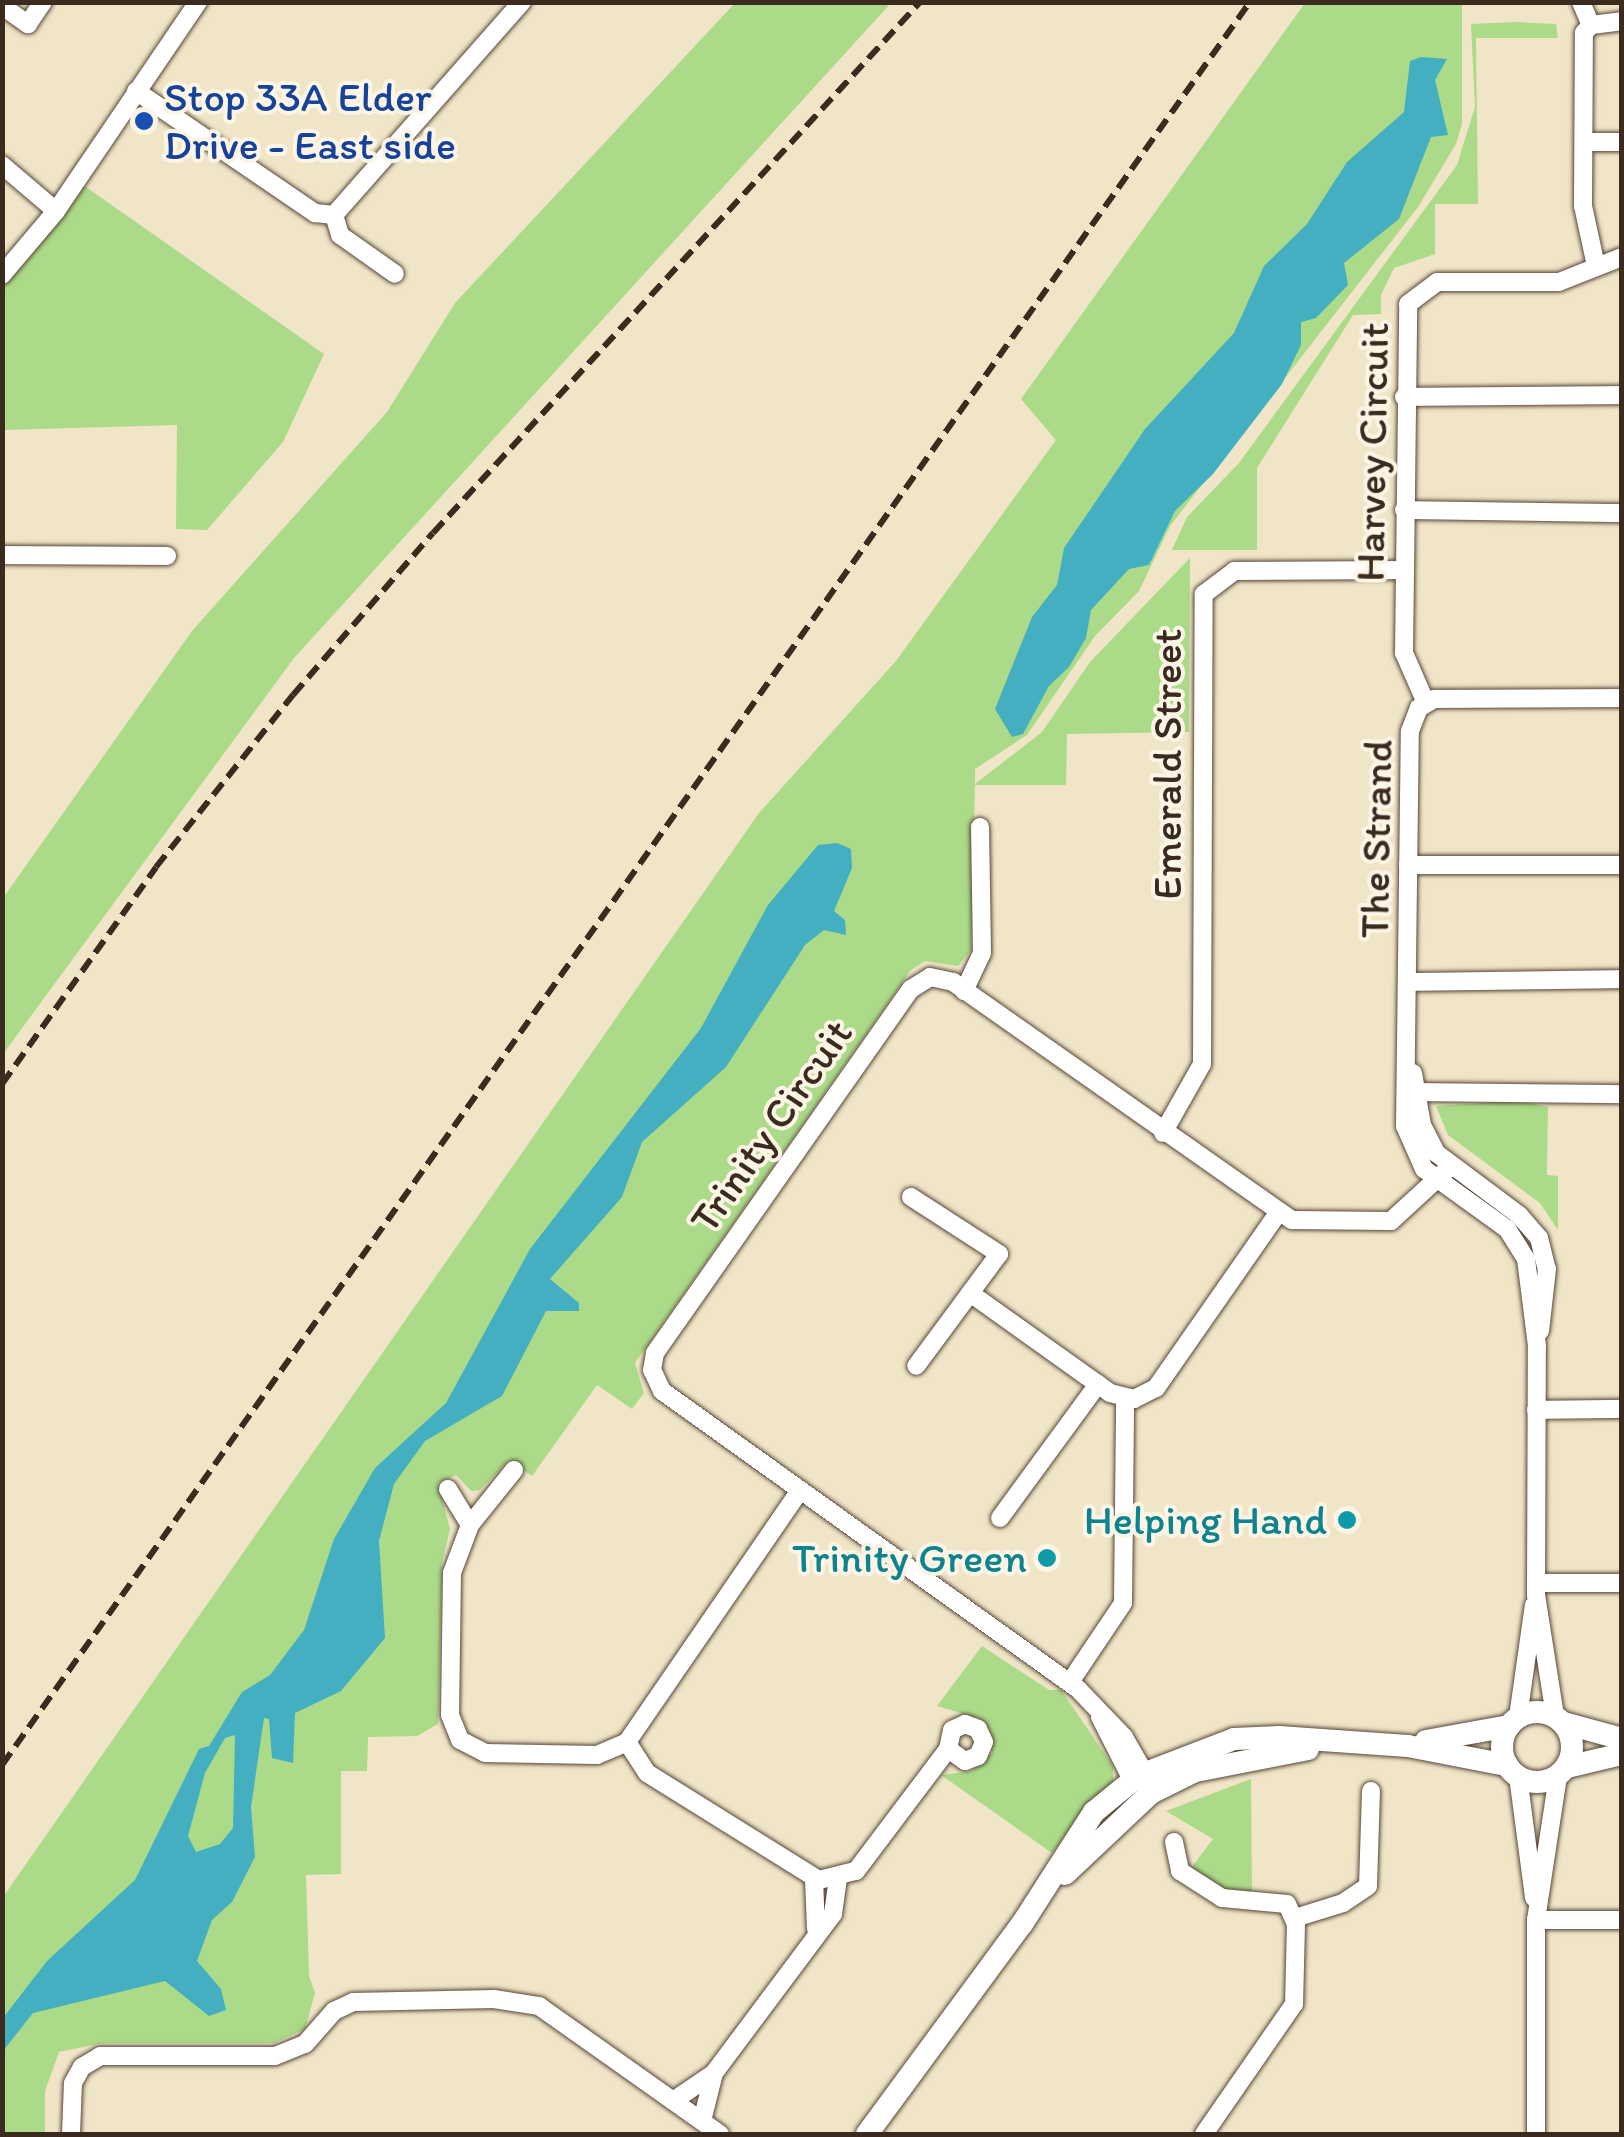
<!DOCTYPE html>
<style>
body{margin:0}
#map{position:relative;width:1624px;height:2137px;overflow:hidden;background:#f0e5c7;font-family:Itim,sans-serif}
div>[style]{position:absolute}
.green>*{inset:0;background:#abdb88}
.water>*{inset:0;background:#43afc1}
.roads{filter:drop-shadow(0 0 2px #564637) drop-shadow(0 0 2px #564637)}
.minor>*{height:18px;margin:-9px;padding:0 9px;transform-origin:9px;border-radius:9px;background:#fff}
.tertiary>*{height:22px;margin:-11px;padding:0 11px;transform-origin:11px;border-radius:11px;background:#fff}
.tertiary>.ring{margin:-11px;padding:0;box-sizing:content-box;background:none;border:22px solid #fff;border-radius:50%}
.rail>*{height:6px;margin-top:-3px;transform-origin:0;background:repeating-linear-gradient(90deg,#3b2a1e 0 15px,transparent 0 23px)}
.dots>*{width:28px;height:28px;translate:-50% -50%;box-sizing:border-box;border:5px solid #fcf5e5;border-radius:50%}
span{translate:-50% -50%;white-space:nowrap;text-align:center;line-height:1.15;-webkit-text-stroke:8px #fcf5e5;paint-order:stroke}
.transit-label{font-size:42px;color:#164399}
.left{translate:0 -50%;text-align:left}
.street-label{font-size:42px;color:#3b2a1e}
.culture-label{font-size:42px;color:#0d838f}
.right{translate:-100% -50%;text-align:right}
.frame{position:absolute;inset:0;border:5px solid #3b2a1e;pointer-events:none}
</style>
<div id="map">
<div class="green">
<div style="clip-path:polygon(735px 3px,891px 3px,294px 658px,3px 1054px,3px 898px,192px 631px,387px 412px,455px 303px)"></div>
<div style="clip-path:polygon(1305px 3px,1462px 3px,1462px 124px,1456px 144px,1418px 207px,1170px 526px,1139px 591px,1095px 636px,1027px 735px,975px 769px,975px 784px,1042px 732px,1090px 662px,1190px 558px,1189px 732px,1067px 734px,1066px 785px,975px 785px,971px 950px,958px 966px,925px 961px,911px 970px,635px 1363px,644px 1393px,632px 1409px,597px 1385px,532px 1476px,509px 1460px,480px 1490px,471px 1491px,456px 1475px,438px 1483px,450px 1529px,442px 1563px,438px 1724px,417px 1736px,368px 1737px,367px 1771px,341px 1771px,341px 1874px,306px 1875px,309px 1976px,315px 1993px,305px 2029px,274px 2043px,103px 2043px,59px 2052px,45px 2091px,45px 2134px,3px 2134px,3px 1897px,759px 813px,896px 661px,1056px 440px,1021px 399px)"></div>
<div style="clip-path:polygon(1516px 22px,1556px 24px,1558px 38px,1476px 38px,1478px 204px,1435px 204px,1435px 254px,1394px 268px,1381px 295px,1381px 314px,1353px 315px,1257px 468px,1257px 550px,1172px 550px,1187px 517px,1239px 463px,1457px 165px,1475px 107px,1471px 24px)"></div>
<div style="clip-path:polygon(76px 180px,324px 354px,283px 442px,207px 530px,176px 529px,177px 425px,3px 430px,2px 275px)"></div>
<div style="clip-path:polygon(1518px 1101px,1548px 1107px,1547px 1175px,1558px 1176px,1558px 1230px,1540px 1203px,1448px 1135px,1436px 1106px)"></div>
<div style="clip-path:polygon(982px 1646px,1049px 1690px,1061px 1690px,1113px 1766px,1113px 1784px,1085px 1808px,1052px 1853px,941px 1775px,972px 1771px,992px 1753px,991px 1733px,981px 1719px,937px 1706px)"></div>
<div style="clip-path:polygon(1251px 1779px,1252px 1893px,1225px 1890px,1191px 1868px,1213px 1839px,1166px 1811px)"></div>
</div>
<div class="water">
<div style="clip-path:polygon(1421px 57px,1447px 59px,1435px 80px,1448px 135px,1431px 137px,1399px 219px,1344px 263px,1348px 285px,1316px 318px,1301px 322px,1301px 345px,1282px 384px,1213px 474px,1175px 511px,1149px 565px,1129px 569px,1091px 610px,1086px 638px,1069px 667px,1049px 686px,1023px 734px,1012px 737px,995px 709px,1032px 617px,1057px 585px,1064px 548px,1145px 429px,1234px 333px,1264px 266px,1307px 224px,1347px 162px,1404px 112px,1410px 61px)"></div>
<div style="clip-path:polygon(evenodd,837px 843px,851px 849px,852px 868px,834px 911px,845px 920px,846px 935px,824px 930px,805px 945px,726px 1067px,642px 1142px,622px 1197px,550px 1279px,579px 1303px,579px 1311px,546px 1311px,502px 1396px,425px 1441px,394px 1484px,379px 1541px,385px 1638px,341px 1691px,295px 1713px,293px 1763px,272px 1758px,269px 1719px,264px 1718px,251px 1807px,255px 1857px,232px 1902px,212px 1920px,197px 1961px,221px 1989px,226px 2010px,209px 2016px,165px 1981px,33px 2013px,3px 2051px,3px 2018px,47px 1961px,135px 1880px,199px 1749px,209px 1746px,242px 1692px,270px 1675px,304px 1630px,334px 1539px,375px 1468px,446px 1403px,530px 1249px,701px 1028px,768px 905px,818px 845px,837px 843px,235px 1735px,233px 1828px,220px 1844px,196px 1852px,188px 1836px,205px 1773px,225px 1738px,235px 1735px)"></div>
</div>
<div class="roads">
<div class="minor">
<div style="left:1581px;top:2px;width:25px;rotate:67deg"></div>
<div style="left:2px;top:6px;width:32px;rotate:35deg"></div>
<div style="left:28px;top:24px;width:27px;rotate:-56deg"></div>
<div style="left:136px;top:91px;width:217px;rotate:34.3deg"></div>
<div style="left:315px;top:213px;width:19px;rotate:6deg"></div>
<div style="left:334px;top:215px;width:284px;rotate:-48.6deg"></div>
<div style="left:1584px;top:142px;width:38px"></div>
<div style="left:2px;top:165px;width:71px;rotate:40.4deg"></div>
<div style="left:334px;top:215px;width:21px;rotate:73deg"></div>
<div style="left:340px;top:235px;width:67px;rotate:35.3deg"></div>
<div style="left:1596px;top:266px;width:61px;rotate:-102.2deg"></div>
<div style="left:1583px;top:206px;width:173px;rotate:-89.7deg"></div>
<div style="left:1584px;top:33px;width:11px;rotate:-49deg"></div>
<div style="left:1591px;top:25px;width:31px;rotate:-7deg"></div>
<div style="left:2px;top:275px;width:84px;rotate:-49.8deg"></div>
<div style="left:56px;top:211px;width:253px;rotate:-55.8deg"></div>
<div style="left:1404px;top:397px;width:218px;rotate:-0.5deg"></div>
<div style="left:1404px;top:510px;width:218px;rotate:0.8deg"></div>
<div style="left:2px;top:555px;width:165px;rotate:0.3deg"></div>
<div style="left:1426px;top:703px;width:55px;rotate:-113.7deg"></div>
<div style="left:1404px;top:653px;width:349px;rotate:-89.3deg"></div>
<div style="left:1408px;top:304px;width:36px;rotate:-37deg"></div>
<div style="left:1437px;top:282px;width:122px"></div>
<div style="left:1559px;top:282px;width:68px;rotate:-21.6deg"></div>
<div style="left:1408px;top:865px;width:214px"></div>
<div style="left:1409px;top:982px;width:213px;rotate:-0.8deg"></div>
<div style="left:964px;top:991px;width:42px;rotate:-64.7deg"></div>
<div style="left:982px;top:953px;width:126px;rotate:-90.9deg"></div>
<div style="left:1413px;top:1073px;width:53px;rotate:80.2deg"></div>
<div style="left:1422px;top:1125px;width:31px;rotate:63deg"></div>
<div style="left:1436px;top:1153px;width:104px;rotate:36.8deg"></div>
<div style="left:1519px;top:1215px;width:30px;rotate:49deg"></div>
<div style="left:1539px;top:1238px;width:32px;rotate:76deg"></div>
<div style="left:1547px;top:1269px;width:62px;rotate:96.4deg"></div>
<div style="left:1418px;top:1092px;width:204px;rotate:0.6deg"></div>
<div style="left:1163px;top:1133px;width:79px;rotate:-60.5deg"></div>
<div style="left:1202px;top:1064px;width:470px;rotate:-89.8deg"></div>
<div style="left:1204px;top:594px;width:38px;rotate:-37deg"></div>
<div style="left:1234px;top:571px;width:170px;rotate:-0.3deg"></div>
<div style="left:911px;top:1197px;width:105px;rotate:32.9deg"></div>
<div style="left:999px;top:1254px;width:139px;rotate:126.5deg"></div>
<div style="left:970px;top:1293px;width:172px;rotate:35.5deg"></div>
<div style="left:1110px;top:1393px;width:25px;rotate:14deg"></div>
<div style="left:1134px;top:1399px;width:25px;rotate:-27deg"></div>
<div style="left:1156px;top:1388px;width:215px;rotate:-55.1deg"></div>
<div style="left:1536px;top:1410px;width:86px;rotate:-0.7deg"></div>
<div style="left:514px;top:1470px;width:70px;rotate:128.7deg"></div>
<div style="left:470px;top:1525px;width:51px;rotate:110.6deg"></div>
<div style="left:452px;top:1573px;width:142px;rotate:90.8deg"></div>
<div style="left:450px;top:1715px;width:27px;rotate:68deg"></div>
<div style="left:460px;top:1740px;width:28px;rotate:27deg"></div>
<div style="left:485px;top:1753px;width:112px;rotate:1deg"></div>
<div style="left:597px;top:1755px;width:33px;rotate:-23deg"></div>
<div style="left:627px;top:1742px;width:306px;rotate:-55.5deg"></div>
<div style="left:448px;top:1489px;width:42px;rotate:58.6deg"></div>
<div style="left:1000px;top:1518px;width:166px;rotate:-53.8deg"></div>
<div style="left:1536px;top:1583px;width:86px"></div>
<div style="left:1070px;top:1682px;width:95px;rotate:-56.1deg"></div>
<div style="left:1123px;top:1603px;width:205px;rotate:-89.4deg"></div>
<div style="left:1555px;top:1716px;width:122px;rotate:-98.9deg"></div>
<div style="left:1536px;top:1595px;width:249px;rotate:-89.8deg"></div>
<div style="left:1537px;top:1346px;width:88px;rotate:-97.2deg"></div>
<div style="left:1526px;top:1259px;width:36px;rotate:-122deg"></div>
<div style="left:1507px;top:1229px;width:102px;rotate:-144.1deg"></div>
<div style="left:1424px;top:1169px;width:47px;rotate:-113.8deg"></div>
<div style="left:1405px;top:1126px;width:395px;rotate:-89.3deg"></div>
<div style="left:1410px;top:731px;width:25px;rotate:-69deg"></div>
<div style="left:1419px;top:708px;width:17px;rotate:-31deg"></div>
<div style="left:1434px;top:699px;width:188px;rotate:-0.3deg"></div>
<div style="left:1100px;top:1717px;width:62px;rotate:63deg"></div>
<div style="left:1128px;top:1772px;width:21px;rotate:37deg"></div>
<div style="left:1518px;top:1717px;width:113px;rotate:-81.9deg"></div>
<div style="left:627px;top:1742px;width:37px;rotate:57deg"></div>
<div style="left:647px;top:1773px;width:203px;rotate:31.9deg"></div>
<div style="left:819px;top:1880px;width:38px;rotate:-14deg"></div>
<div style="left:856px;top:1871px;width:153px;rotate:-53deg"></div>
<div style="left:948px;top:1749px;width:19px;rotate:-78deg"></div>
<div style="left:952px;top:1730px;width:14px;rotate:-25deg"></div>
<div style="left:965px;top:1724px;width:14px;rotate:21deg"></div>
<div style="left:978px;top:1729px;width:14px;rotate:65deg"></div>
<div style="left:984px;top:1742px;width:15px;rotate:113deg"></div>
<div style="left:978px;top:1756px;width:14px;rotate:159deg"></div>
<div style="left:965px;top:1761px;width:21px;rotate:-145deg"></div>
<div style="left:1138px;top:1776px;width:11px;rotate:-80deg"></div>
<div style="left:1140px;top:1765px;width:32px;rotate:-120deg"></div>
<div style="left:1124px;top:1737px;width:66px;rotate:-133.8deg"></div>
<div style="left:1078px;top:1689px;width:512px;rotate:-144.38deg"></div>
<div style="left:662px;top:1391px;width:23px;rotate:-115deg"></div>
<div style="left:652px;top:1370px;width:17px;rotate:-80deg"></div>
<div style="left:655px;top:1353px;width:445px;rotate:-54.9deg"></div>
<div style="left:911px;top:989px;width:22px;rotate:-32deg"></div>
<div style="left:930px;top:977px;width:24px;rotate:12deg"></div>
<div style="left:953px;top:982px;width:414px;rotate:35.1deg"></div>
<div style="left:1292px;top:1220px;width:99px;rotate:0.6deg"></div>
<div style="left:1391px;top:1221px;width:80px;rotate:-42.5deg"></div>
<div style="left:1518px;top:1776px;width:123px;rotate:82.5deg"></div>
<div style="left:1174px;top:1842px;width:30px;rotate:78deg"></div>
<div style="left:1180px;top:1871px;width:50px;rotate:32.7deg"></div>
<div style="left:1222px;top:1898px;width:65px;rotate:5.3deg"></div>
<div style="left:1287px;top:1904px;width:22px;rotate:66deg"></div>
<div style="left:1296px;top:1924px;width:80px;rotate:91.4deg"></div>
<div style="left:1294px;top:2004px;width:158px;rotate:124.7deg"></div>
<div style="left:814px;top:1879px;width:50px;rotate:87.7deg"></div>
<div style="left:1295px;top:1918px;width:50px;rotate:-17.4deg"></div>
<div style="left:1343px;top:1903px;width:30px;rotate:-34deg"></div>
<div style="left:1368px;top:1886px;width:95px;rotate:-88.2deg"></div>
<div style="left:1536px;top:1920px;width:86px"></div>
<div style="left:673px;top:2101px;width:50px;rotate:-34.3deg"></div>
<div style="left:714px;top:2073px;width:199px;rotate:-53.2deg"></div>
<div style="left:833px;top:1914px;width:35px;rotate:-82deg"></div>
<div style="left:702px;top:2121px;width:49px;rotate:-76deg"></div>
<div style="left:71px;top:2134px;width:51px;rotate:-87.8deg"></div>
<div style="left:73px;top:2083px;width:18px;rotate:-61deg"></div>
<div style="left:82px;top:2067px;width:21px;rotate:-31deg"></div>
<div style="left:100px;top:2056px;width:175px"></div>
<div style="left:275px;top:2056px;width:32px;rotate:-22deg"></div>
<div style="left:305px;top:2044px;width:44px;rotate:-48.7deg"></div>
<div style="left:334px;top:2011px;width:21px;rotate:-25deg"></div>
<div style="left:353px;top:2002px;width:141px;rotate:-1.2deg"></div>
<div style="left:494px;top:1999px;width:46px;rotate:8.8deg"></div>
<div style="left:539px;top:2006px;width:222px;rotate:35.3deg"></div>
<div style="left:1536px;top:2134px;width:214px;rotate:-90deg"></div>
<div style="left:1536px;top:1920px;width:146px;rotate:-81.3deg"></div>
</div>
<div class="tertiary">
<div class="ring" style="left:1502px;top:1712px;width:48px;height:48px"></div>
<div style="left:1564px;top:1723px;width:60px;rotate:15.4deg"></div>
<div style="left:1426px;top:1741px;width:84px;rotate:-10.2deg"></div>
<div style="left:1567px;top:1767px;width:57px;rotate:-13.3deg"></div>
<div style="left:1065px;top:1874px;width:118px;rotate:-43.3deg"></div>
<div style="left:1151px;top:1793px;width:49px;rotate:-26.6deg"></div>
<div style="left:1195px;top:1771px;width:115px;rotate:-11deg"></div>
<div style="left:867px;top:2134px;width:261px;rotate:-53.6deg"></div>
<div style="left:1022px;top:1924px;width:133px;rotate:-57.3deg"></div>
<div style="left:1094px;top:1812px;width:57px;rotate:-39.3deg"></div>
<div style="left:1138px;top:1776px;width:103px;rotate:-21.1deg"></div>
<div style="left:1234px;top:1739px;width:45px;rotate:-2.5deg"></div>
<div style="left:1279px;top:1737px;width:129px;rotate:4deg"></div>
<div style="left:1408px;top:1746px;width:101px;rotate:10.9deg"></div>
</div>
</div>
<div class="rail">
<div style="left:2px;top:1084px;width:266px;rotate:-54.6deg"></div>
<div style="left:156px;top:867px;width:220px;rotate:-51.5deg"></div>
<div style="left:293px;top:695px;width:214px;rotate:-49.2deg"></div>
<div style="left:433px;top:533px;width:721px;rotate:-47.47deg"></div>
<div style="left:2px;top:1765px;width:2160px;rotate:-54.71deg"></div>
</div>
<div class="dots">
<div style="left:144px;top:121px;background:#1a4fb4"></div>
<div style="left:1347px;top:1520px;background:#0f9aa8"></div>
<div style="left:1047px;top:1558px;background:#0f9aa8"></div>
</div>
<div class="transit-label">
<span class="left" style="left:164px;top:121px">Stop 33A Elder<br>Drive - East side</span>
</div>
<div class="street-label">
<span style="left:1372px;top:452px;rotate:-89deg">Harvey Circuit</span>
<span style="left:1167px;top:764px;rotate:-90deg">Emerald Street</span>
<span style="left:1376px;top:839px;rotate:-89deg">The Strand</span>
<span style="left:771px;top:1126px;rotate:-55deg">Trinity Circuit</span>
</div>
<div class="culture-label">
<span class="right" style="left:1327px;top:1520px">Helping Hand</span>
<span class="right" style="left:1027px;top:1558px">Trinity Green</span>
</div>
<div class="frame"></div>
</div>
